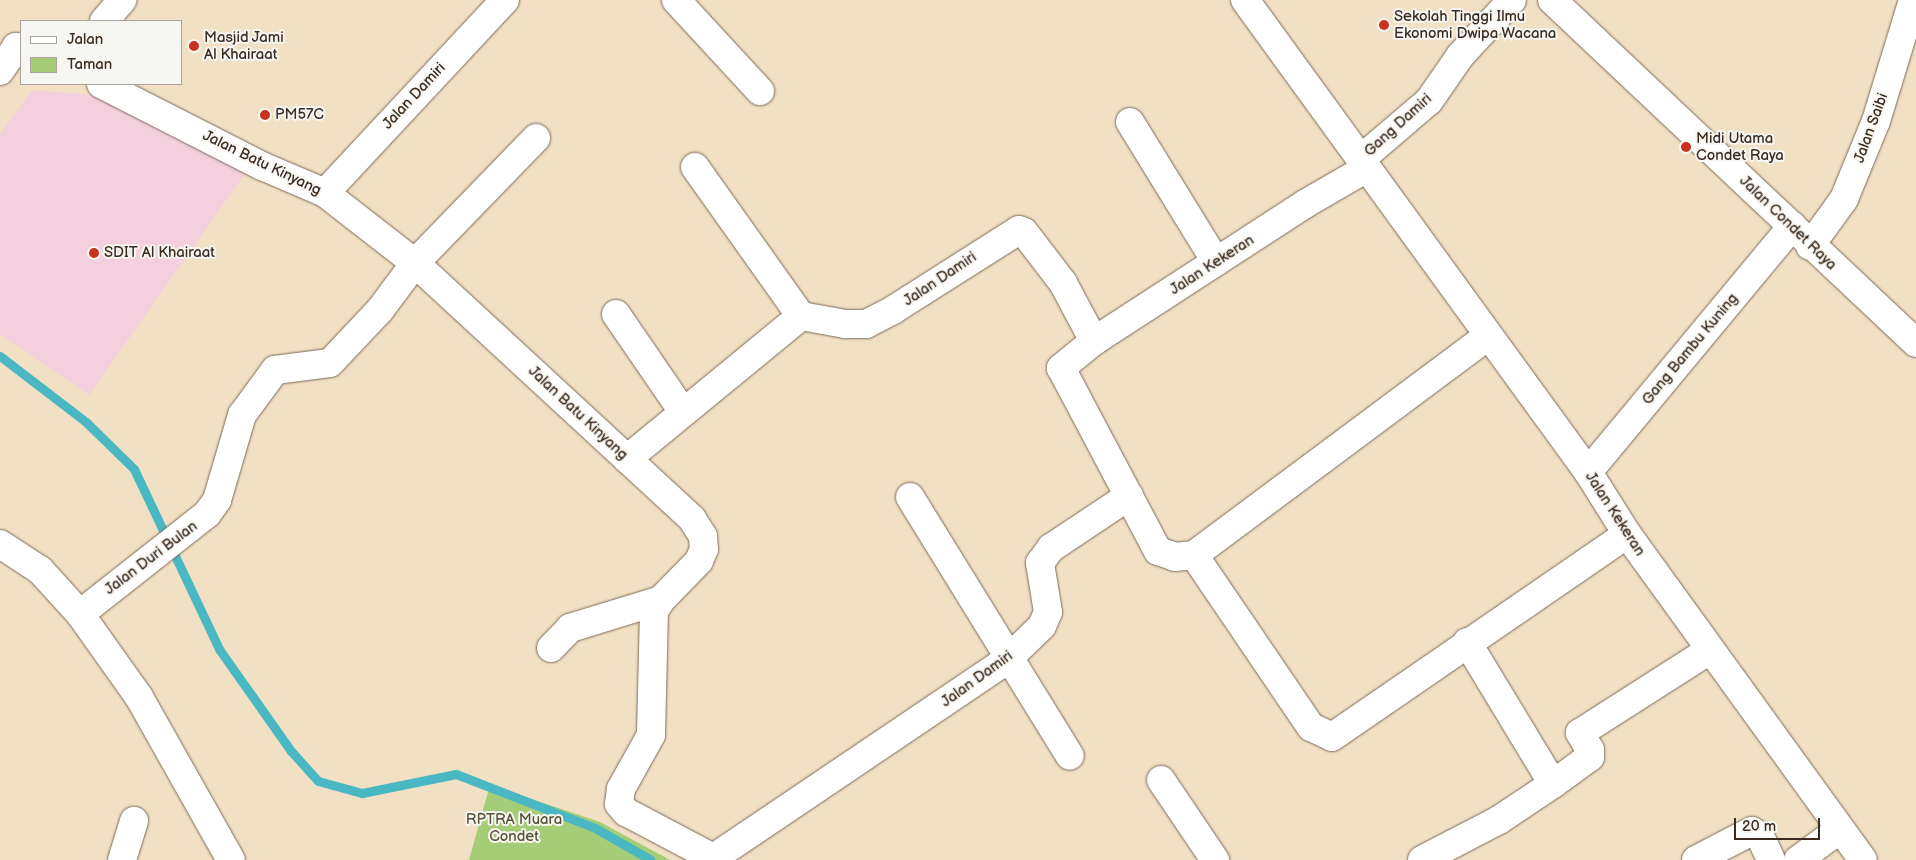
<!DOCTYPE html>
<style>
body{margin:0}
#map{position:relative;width:1916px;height:860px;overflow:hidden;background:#f2e0c4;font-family:"Balsamiq Sans",sans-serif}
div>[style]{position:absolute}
.built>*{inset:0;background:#f4cfdd}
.green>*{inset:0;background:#a5cc76}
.stream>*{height:9px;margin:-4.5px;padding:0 4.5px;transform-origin:4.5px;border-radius:4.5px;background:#4ab8c3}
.roads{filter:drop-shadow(0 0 1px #7b6a58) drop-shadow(0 0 1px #7b6a58)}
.minor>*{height:28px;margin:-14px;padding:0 14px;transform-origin:14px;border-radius:14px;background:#fff}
.dots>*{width:14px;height:14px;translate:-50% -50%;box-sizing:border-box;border:2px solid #f6f6f2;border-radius:50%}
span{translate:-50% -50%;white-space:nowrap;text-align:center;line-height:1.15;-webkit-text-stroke:4px #f6f6f2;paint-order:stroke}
.poi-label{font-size:15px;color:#3b2a1e}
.left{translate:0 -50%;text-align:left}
.street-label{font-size:15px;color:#3b2a1e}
.park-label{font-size:15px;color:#565234}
.legend{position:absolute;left:20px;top:20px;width:162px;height:65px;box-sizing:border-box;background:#f6f6f2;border:1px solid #aba49d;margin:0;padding:6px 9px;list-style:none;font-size:15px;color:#3b2a1e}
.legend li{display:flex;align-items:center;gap:10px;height:25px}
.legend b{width:25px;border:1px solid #aba49d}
.scale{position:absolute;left:1734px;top:818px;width:86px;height:22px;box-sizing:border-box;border:2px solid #3b2a1e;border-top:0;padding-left:6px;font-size:15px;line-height:18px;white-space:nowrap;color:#3b2a1e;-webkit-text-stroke:4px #f6f6f2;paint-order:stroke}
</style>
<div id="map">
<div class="built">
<div style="clip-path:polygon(32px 90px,116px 97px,246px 172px,89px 395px,0 334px,0 134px)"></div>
</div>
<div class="green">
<div style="clip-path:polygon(490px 785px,600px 822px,670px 860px,469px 860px)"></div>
</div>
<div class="stream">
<div style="left:0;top:356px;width:108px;rotate:37.5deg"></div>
<div style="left:86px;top:422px;width:67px;rotate:44.4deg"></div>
<div style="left:134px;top:469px;width:199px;rotate:64.7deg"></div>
<div style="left:219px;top:649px;width:125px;rotate:54.8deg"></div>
<div style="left:291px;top:751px;width:40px;rotate:48deg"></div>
<div style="left:318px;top:781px;width:46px;rotate:15.3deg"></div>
<div style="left:362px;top:793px;width:96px;rotate:-11.4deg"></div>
<div style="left:456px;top:774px;width:149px;rotate:21.2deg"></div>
<div style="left:595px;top:828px;width:64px;rotate:29.7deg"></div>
</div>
<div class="roads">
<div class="minor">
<div style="left:676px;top:0;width:124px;rotate:47.3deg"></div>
<div style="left:1245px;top:0;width:583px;rotate:53.99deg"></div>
<div style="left:1588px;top:472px;width:73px;rotate:57.8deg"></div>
<div style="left:1627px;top:534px;width:402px;rotate:54.1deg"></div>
<div style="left:1552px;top:0;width:500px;rotate:43.3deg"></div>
<div style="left:104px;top:21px;width:28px;rotate:-49deg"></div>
<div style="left:0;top:71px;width:29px;rotate:-56deg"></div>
<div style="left:16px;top:47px;width:5px;rotate:22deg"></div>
<div style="left:101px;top:84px;width:181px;rotate:27deg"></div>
<div style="left:262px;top:166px;width:69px;rotate:23.2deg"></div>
<div style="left:325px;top:193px;width:114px;rotate:37.9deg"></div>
<div style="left:415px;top:263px;width:377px;rotate:42.7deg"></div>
<div style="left:692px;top:519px;width:20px;rotate:57deg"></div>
<div style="left:703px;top:536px;width:13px;rotate:86deg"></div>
<div style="left:704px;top:549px;width:13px;rotate:113deg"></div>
<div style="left:699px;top:561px;width:54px;rotate:134.3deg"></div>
<div style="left:661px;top:600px;width:13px;rotate:122deg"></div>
<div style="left:654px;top:611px;width:124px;rotate:91.4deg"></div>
<div style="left:651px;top:735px;width:62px;rotate:119.1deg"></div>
<div style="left:621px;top:789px;width:15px;rotate:98deg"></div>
<div style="left:619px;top:804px;width:11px;rotate:49deg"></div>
<div style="left:626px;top:812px;width:103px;rotate:27.8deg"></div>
<div style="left:1130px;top:122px;width:164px;rotate:58.4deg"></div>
<div style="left:1361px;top:159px;width:89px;rotate:-40.5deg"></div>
<div style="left:1429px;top:101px;width:55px;rotate:-55.4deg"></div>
<div style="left:1460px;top:56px;width:76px;rotate:-47.1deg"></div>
<div style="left:695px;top:167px;width:183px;rotate:54.6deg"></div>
<div style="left:1367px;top:168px;width:72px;rotate:149.9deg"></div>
<div style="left:1305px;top:204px;width:252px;rotate:147deg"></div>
<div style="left:1094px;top:341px;width:43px;rotate:140.7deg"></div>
<div style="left:1061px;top:368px;width:207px;rotate:62.1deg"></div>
<div style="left:1158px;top:551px;width:18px;rotate:19deg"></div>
<div style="left:1175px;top:557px;width:19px;rotate:-6deg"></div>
<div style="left:1194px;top:555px;width:367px;rotate:-36.7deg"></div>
<div style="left:325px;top:193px;width:264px;rotate:-47deg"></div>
<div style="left:1810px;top:246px;width:58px;rotate:-54.1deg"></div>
<div style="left:1844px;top:199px;width:84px;rotate:-67.7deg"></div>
<div style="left:1876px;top:121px;width:127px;rotate:-73deg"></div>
<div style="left:616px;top:314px;width:119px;rotate:55.6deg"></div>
<div style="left:627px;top:459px;width:225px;rotate:-39.4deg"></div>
<div style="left:801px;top:316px;width:45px;rotate:10.3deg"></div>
<div style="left:845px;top:324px;width:21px"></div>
<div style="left:866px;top:324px;width:30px;rotate:-27deg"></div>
<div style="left:893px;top:310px;width:149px;rotate:-32.4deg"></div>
<div style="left:1019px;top:230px;width:5px;rotate:22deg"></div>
<div style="left:1024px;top:232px;width:64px;rotate:52.6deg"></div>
<div style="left:1063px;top:283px;width:66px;rotate:61.9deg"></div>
<div style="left:1588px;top:472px;width:320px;rotate:-50.3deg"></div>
<div style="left:910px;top:497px;width:304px;rotate:58.3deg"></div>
<div style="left:0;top:544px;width:48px;rotate:33deg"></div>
<div style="left:40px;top:570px;width:59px;rotate:47.7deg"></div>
<div style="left:80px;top:614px;width:102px;rotate:54.6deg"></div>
<div style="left:139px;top:697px;width:187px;rotate:60.6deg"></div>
<div style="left:1194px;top:555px;width:208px;rotate:55.8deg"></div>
<div style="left:1311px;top:727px;width:23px;rotate:25deg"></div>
<div style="left:1332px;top:737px;width:358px;rotate:-34.5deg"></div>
<div style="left:80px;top:614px;width:162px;rotate:-38.2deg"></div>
<div style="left:207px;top:514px;width:17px;rotate:-54deg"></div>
<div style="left:217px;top:500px;width:89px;rotate:-73.6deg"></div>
<div style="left:242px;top:415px;width:56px;rotate:-53.7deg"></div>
<div style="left:275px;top:370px;width:55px;rotate:-7.3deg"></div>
<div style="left:330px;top:363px;width:73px;rotate:-46.7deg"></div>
<div style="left:380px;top:310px;width:59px;rotate:-53.3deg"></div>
<div style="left:415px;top:263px;width:174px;rotate:-45.9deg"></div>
<div style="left:1467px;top:642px;width:166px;rotate:58.8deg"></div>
<div style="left:551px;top:648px;width:28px;rotate:-46deg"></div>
<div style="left:570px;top:628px;width:95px;rotate:-17.1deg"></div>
<div style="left:1161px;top:780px;width:97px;rotate:56deg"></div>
<div style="left:715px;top:857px;width:354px;rotate:-34deg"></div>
<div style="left:1008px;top:659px;width:47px;rotate:-44.1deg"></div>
<div style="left:1042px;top:626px;width:15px;rotate:-67deg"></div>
<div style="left:1048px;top:612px;width:50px;rotate:-99.3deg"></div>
<div style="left:1040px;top:563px;width:19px;rotate:-54deg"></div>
<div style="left:1051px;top:548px;width:94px;rotate:-33.7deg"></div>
<div style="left:122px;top:860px;width:41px;rotate:-72.9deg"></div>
<div style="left:1422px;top:860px;width:87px;rotate:-27.5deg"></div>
<div style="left:1499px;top:820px;width:65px;rotate:-33.7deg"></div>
<div style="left:1553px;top:784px;width:46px;rotate:-36.1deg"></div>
<div style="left:1590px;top:757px;width:7px;rotate:-90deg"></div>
<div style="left:1590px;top:750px;width:20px;rotate:-120deg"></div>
<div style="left:1580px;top:733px;width:154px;rotate:-32.6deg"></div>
<div style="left:1696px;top:860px;width:63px;rotate:-27.4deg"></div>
<div style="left:1752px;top:831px;width:9px;rotate:32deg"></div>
<div style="left:1760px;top:836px;width:26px;rotate:65deg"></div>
<div style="left:1798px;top:860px;width:52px;rotate:-36.4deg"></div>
</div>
</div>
<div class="dots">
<div style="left:1384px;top:25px;background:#c8321e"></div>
<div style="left:194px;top:46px;background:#c8321e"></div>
<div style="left:265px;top:115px;background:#c8321e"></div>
<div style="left:1686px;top:147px;background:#c8321e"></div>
<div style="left:94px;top:253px;background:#c8321e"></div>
</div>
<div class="poi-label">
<span class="left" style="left:1394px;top:25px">Sekolah Tinggi Ilmu<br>Ekonomi Dwipa Wacana</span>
<span class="left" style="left:204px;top:46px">Masjid Jami<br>Al Khairaat</span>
<span class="left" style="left:275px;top:115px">PM57C</span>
<span class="left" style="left:1696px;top:147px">Midi Utama<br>Condet Raya</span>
<span class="left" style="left:104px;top:253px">SDIT Al Khairaat</span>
</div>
<div class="street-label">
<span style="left:414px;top:96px;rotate:-47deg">Jalan Damiri</span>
<span style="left:1398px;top:125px;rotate:-42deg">Gang Damiri</span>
<span style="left:1871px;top:128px;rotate:-70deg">Jalan Saibi</span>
<span style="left:262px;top:163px;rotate:26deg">Jalan Batu Kinyang</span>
<span style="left:1788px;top:223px;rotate:44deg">Jalan Condet Raya</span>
<span style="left:1212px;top:265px;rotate:-33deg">Jalan Kekeran</span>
<span style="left:940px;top:279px;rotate:-34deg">Jalan Damiri</span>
<span style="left:1690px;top:349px;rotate:-50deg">Gang Bambu Kuning</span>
<span style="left:578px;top:413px;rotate:43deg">Jalan Batu Kinyang</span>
<span style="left:1615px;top:514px;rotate:57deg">Jalan Kekeran</span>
<span style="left:151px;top:558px;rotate:-37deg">Jalan Duri Bulan</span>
<span style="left:977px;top:679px;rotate:-36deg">Jalan Damiri</span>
</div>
<div class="park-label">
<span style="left:514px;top:828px">RPTRA Muara<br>Condet</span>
</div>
<ul class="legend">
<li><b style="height:6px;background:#fff"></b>Jalan</li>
<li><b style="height:14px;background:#a5cc76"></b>Taman</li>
</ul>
<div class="scale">20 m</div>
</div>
